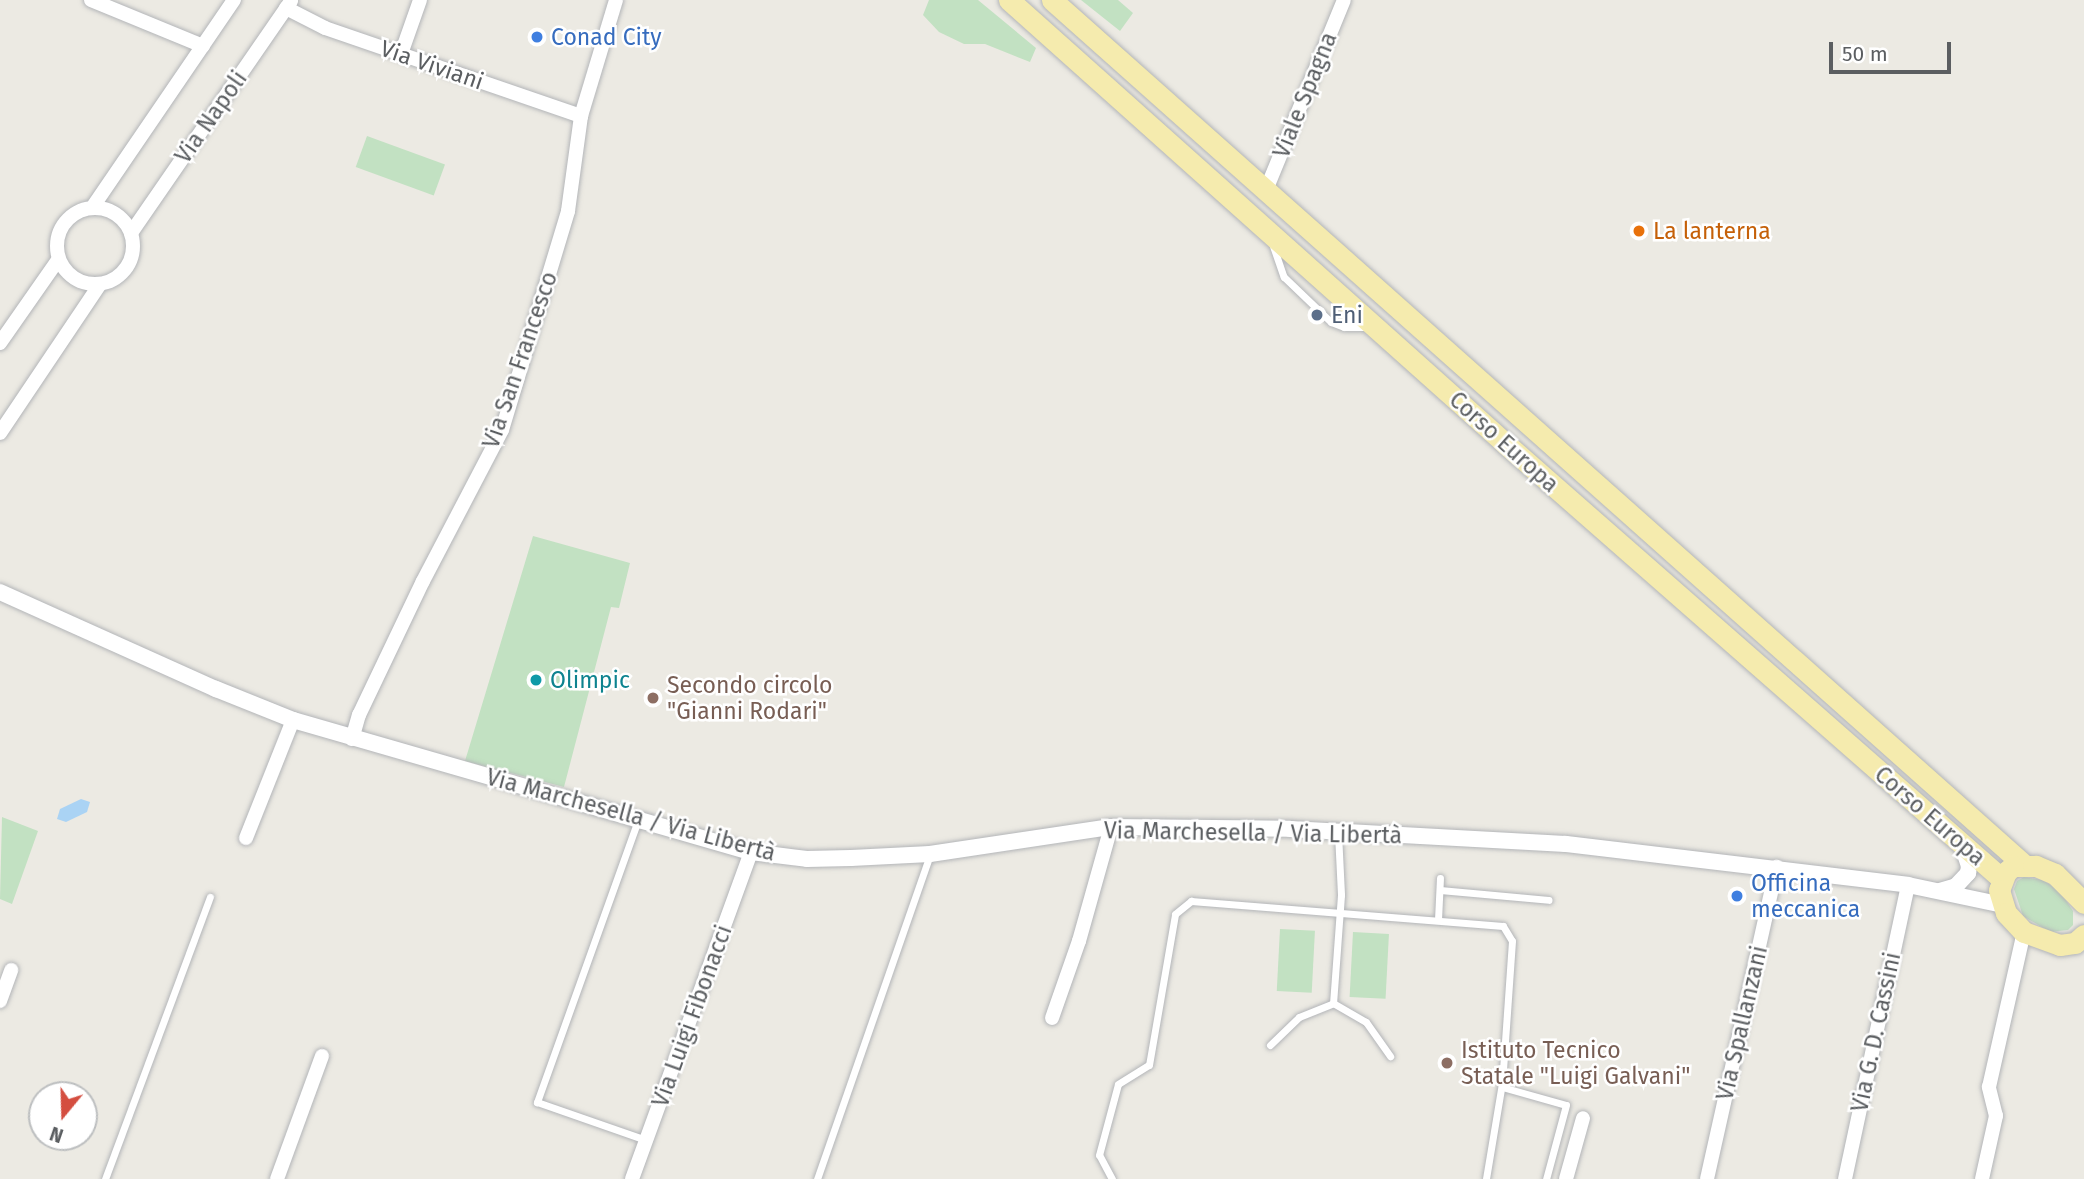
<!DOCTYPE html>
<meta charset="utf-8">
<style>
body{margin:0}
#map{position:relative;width:2084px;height:1179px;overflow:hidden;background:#eceae3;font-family:"Fira Sans",sans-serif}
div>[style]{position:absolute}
.green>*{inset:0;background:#c2e1c2;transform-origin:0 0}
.water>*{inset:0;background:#aad3f4}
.roads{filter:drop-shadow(0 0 2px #b3b5b8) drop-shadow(0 0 2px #b3b5b8)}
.service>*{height:7px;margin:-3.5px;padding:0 3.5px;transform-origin:3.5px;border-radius:3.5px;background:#fff}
.minor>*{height:14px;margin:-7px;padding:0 7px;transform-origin:7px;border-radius:7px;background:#fff}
.minor>.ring{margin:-7px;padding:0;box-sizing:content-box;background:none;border:14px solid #fff;border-radius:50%}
.tertiary>*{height:16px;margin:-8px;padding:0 8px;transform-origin:8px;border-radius:8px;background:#fff}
.primary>*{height:21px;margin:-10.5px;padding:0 10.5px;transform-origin:10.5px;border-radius:10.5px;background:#f5ebae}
.dots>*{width:19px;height:19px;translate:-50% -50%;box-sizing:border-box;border:4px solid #fff;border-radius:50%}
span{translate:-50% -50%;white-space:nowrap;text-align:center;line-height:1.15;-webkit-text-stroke:5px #fff;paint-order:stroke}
.shop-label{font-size:23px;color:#366cbe}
.left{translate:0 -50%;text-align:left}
.street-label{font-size:23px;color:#5b5e61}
.food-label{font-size:23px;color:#c56008}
.service-label{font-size:23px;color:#4e5e75}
.culture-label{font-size:23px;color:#0d838f}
.education-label{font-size:23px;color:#785e54}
.north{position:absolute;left:28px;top:1081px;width:70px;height:70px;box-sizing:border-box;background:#fff;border:2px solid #bdbfc0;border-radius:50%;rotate:199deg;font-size:19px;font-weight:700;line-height:28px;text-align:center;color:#5b5e61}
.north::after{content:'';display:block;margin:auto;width:24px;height:32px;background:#d44e40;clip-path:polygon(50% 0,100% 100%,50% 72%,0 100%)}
.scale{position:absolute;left:1829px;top:42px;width:122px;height:32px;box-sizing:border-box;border:4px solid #5b5e61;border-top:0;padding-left:9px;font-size:21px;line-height:24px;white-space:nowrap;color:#5b5e61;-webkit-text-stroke:5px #fff;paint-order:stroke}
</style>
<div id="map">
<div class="green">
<div style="clip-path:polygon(929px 0,978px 0,1036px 48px,1030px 62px,985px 44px,964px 44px,939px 32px,923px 15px)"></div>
<div style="clip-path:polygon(1081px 0,1118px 0,1133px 13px,1120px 31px)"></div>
<div style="left:367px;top:136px;width:83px;height:33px;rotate:20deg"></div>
<div style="clip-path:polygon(533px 536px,630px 563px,619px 608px,611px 607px,564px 787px,465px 761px)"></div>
<div style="clip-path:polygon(2px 817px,38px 831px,12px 904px,0 899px)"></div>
<div style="clip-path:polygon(2024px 877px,2042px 880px,2059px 890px,2073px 911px,2073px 925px,2068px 930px,2050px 932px,2023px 916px,2014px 889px,2017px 881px)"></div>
<div style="left:1280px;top:929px;width:35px;height:62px;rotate:3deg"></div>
<div style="left:1353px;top:932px;width:36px;height:65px;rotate:3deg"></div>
</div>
<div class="water">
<div style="clip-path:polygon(81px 799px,90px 802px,87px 812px,66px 822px,57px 819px,60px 809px)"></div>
</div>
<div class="roads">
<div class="service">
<div style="left:1272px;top:243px;width:36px;rotate:71deg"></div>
<div style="left:1284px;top:277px;width:65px;rotate:43.8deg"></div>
<div style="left:1331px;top:322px;width:14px;rotate:21deg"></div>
<div style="left:1344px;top:327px;width:23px"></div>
<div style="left:638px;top:820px;width:300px;rotate:109.7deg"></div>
<div style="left:537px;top:1102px;width:115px;rotate:19.2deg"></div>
<div style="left:1338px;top:833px;width:62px;rotate:87.2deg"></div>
<div style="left:1341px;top:895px;width:108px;rotate:94.2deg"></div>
<div style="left:1333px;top:1003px;width:38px;rotate:30deg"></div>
<div style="left:1366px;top:1022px;width:42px;rotate:54.8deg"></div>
<div style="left:1440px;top:890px;width:109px;rotate:5.2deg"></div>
<div style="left:1438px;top:920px;width:42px;rotate:-87.3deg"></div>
<div style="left:1270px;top:1045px;width:40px;rotate:-44deg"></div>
<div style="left:1299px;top:1017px;width:37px;rotate:-22deg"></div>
<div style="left:1502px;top:1087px;width:66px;rotate:15.7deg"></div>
<div style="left:1566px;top:1105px;width:77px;rotate:105.1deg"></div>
<div style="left:105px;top:1179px;width:301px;rotate:-69.6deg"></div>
<div style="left:817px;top:1179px;width:344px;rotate:-70.8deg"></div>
<div style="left:1112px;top:1179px;width:27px;rotate:-118deg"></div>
<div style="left:1099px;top:1155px;width:73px;rotate:-75deg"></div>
<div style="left:1118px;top:1084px;width:36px;rotate:-32deg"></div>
<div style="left:1149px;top:1065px;width:153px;rotate:-80.2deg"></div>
<div style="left:1175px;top:914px;width:21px;rotate:-39deg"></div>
<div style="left:1191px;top:901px;width:313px;rotate:4.6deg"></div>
<div style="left:1503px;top:926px;width:17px;rotate:59deg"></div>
<div style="left:1512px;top:941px;width:142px;rotate:94deg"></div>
<div style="left:1502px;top:1083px;width:97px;rotate:99.5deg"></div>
</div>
<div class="minor">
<div style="left:91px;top:0;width:121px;rotate:22.3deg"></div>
<div style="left:286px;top:8px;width:44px;rotate:27.1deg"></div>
<div style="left:325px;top:28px;width:271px;rotate:19deg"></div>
<div style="left:401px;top:54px;width:57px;rotate:-70.6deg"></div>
<div style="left:1266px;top:190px;width:205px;rotate:-67.7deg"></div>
<div class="ring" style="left:57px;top:208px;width:62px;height:62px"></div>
<div style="left:92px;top:208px;width:252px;rotate:-55.7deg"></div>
<div style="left:131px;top:233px;width:282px;rotate:-55.4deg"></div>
<div style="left:0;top:343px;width:101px;rotate:-55.1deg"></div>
<div style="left:0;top:433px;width:179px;rotate:-56.1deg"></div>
<div style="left:352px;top:739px;width:25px;rotate:-74deg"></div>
<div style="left:359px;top:715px;width:148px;rotate:-64.5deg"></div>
<div style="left:423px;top:581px;width:170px;rotate:-62.4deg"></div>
<div style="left:502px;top:430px;width:229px;rotate:-73.2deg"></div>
<div style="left:568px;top:211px;width:96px;rotate:-82.2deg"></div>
<div style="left:581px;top:116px;width:121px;rotate:-73.2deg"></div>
<div style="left:246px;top:838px;width:127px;rotate:-68.3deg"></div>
<div style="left:0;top:1001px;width:33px;rotate:-70deg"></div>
<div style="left:1052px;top:1018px;width:82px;rotate:-70.7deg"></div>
<div style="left:1079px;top:941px;width:118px;rotate:-74.3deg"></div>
<div style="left:277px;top:1179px;width:131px;rotate:-69.9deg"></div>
<div style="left:632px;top:1179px;width:348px;rotate:-70deg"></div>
<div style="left:1566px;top:1179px;width:63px;rotate:-74.4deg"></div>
<div style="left:1707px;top:1179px;width:320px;rotate:-77.4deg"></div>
<div style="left:1845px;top:1179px;width:301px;rotate:-77.9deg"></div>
<div style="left:1982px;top:1179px;width:65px;rotate:-77.5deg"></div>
<div style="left:1996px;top:1116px;width:30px;rotate:-104deg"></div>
<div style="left:1989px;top:1087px;width:159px;rotate:-77.3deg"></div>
</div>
<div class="tertiary">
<div style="left:0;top:592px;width:237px;rotate:24.2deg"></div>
<div style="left:216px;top:689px;width:83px;rotate:21.9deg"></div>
<div style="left:293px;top:720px;width:477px;rotate:16.1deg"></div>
<div style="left:751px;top:852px;width:56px;rotate:7.1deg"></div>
<div style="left:807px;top:859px;width:44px;rotate:-1.3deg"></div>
<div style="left:851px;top:858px;width:79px;rotate:-2.9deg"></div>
<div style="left:930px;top:854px;width:183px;rotate:-8.5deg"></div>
<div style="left:1111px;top:827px;width:179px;rotate:0.6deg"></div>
<div style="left:1290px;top:829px;width:276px;rotate:3.1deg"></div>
<div style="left:1566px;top:844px;width:344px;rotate:6.8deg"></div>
<div style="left:1908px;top:885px;width:97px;rotate:11.9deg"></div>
<div style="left:1940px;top:891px;width:17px;rotate:-17deg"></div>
<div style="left:1956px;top:886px;width:18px;rotate:-47deg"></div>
<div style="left:1968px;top:873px;width:7px;rotate:-82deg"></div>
<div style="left:1969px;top:866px;width:21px;rotate:-109deg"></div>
</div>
<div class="primary">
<div style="left:1009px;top:0;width:666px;rotate:41.78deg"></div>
<div style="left:1506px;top:444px;width:660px;rotate:41.25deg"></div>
<div style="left:1052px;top:0;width:1300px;rotate:41.66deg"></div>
<div style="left:2084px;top:903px;width:41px;rotate:-135deg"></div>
<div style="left:2055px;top:874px;width:21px;rotate:-157deg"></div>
<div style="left:2036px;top:866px;width:23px;rotate:180deg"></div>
<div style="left:2013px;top:866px;width:9px;rotate:139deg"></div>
<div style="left:2006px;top:872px;width:19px;rotate:111deg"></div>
<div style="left:1999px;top:890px;width:24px;rotate:73deg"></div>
<div style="left:2006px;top:913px;width:26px;rotate:47deg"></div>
<div style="left:2024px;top:932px;width:38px;rotate:20deg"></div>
<div style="left:2060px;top:945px;width:15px;rotate:-8deg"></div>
<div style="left:2075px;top:943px;width:12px;rotate:-42deg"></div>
</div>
</div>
<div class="dots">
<div style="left:537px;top:37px;background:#3f7fe0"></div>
<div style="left:1639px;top:231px;background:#e8710a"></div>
<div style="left:1317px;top:315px;background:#5c6f8a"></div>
<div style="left:536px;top:680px;background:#0f9aa8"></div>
<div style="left:653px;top:698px;background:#8d6e63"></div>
<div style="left:1737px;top:896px;background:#3f7fe0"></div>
<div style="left:1447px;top:1063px;background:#8d6e63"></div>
</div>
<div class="shop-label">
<span class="left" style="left:551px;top:37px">Conad City</span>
<span class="left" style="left:1751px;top:896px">Officina<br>meccanica</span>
</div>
<div class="street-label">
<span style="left:432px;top:65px;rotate:19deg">Via Viviani</span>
<span style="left:1305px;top:95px;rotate:-68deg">Viale Spagna</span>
<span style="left:211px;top:117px;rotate:-55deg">Via Napoli</span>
<span style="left:520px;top:360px;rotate:-71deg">Via San Francesco</span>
<span style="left:1504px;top:442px;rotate:42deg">Corso Europa</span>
<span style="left:631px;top:815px;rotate:15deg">Via Marchesella / Via Libertà</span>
<span style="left:1930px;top:816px;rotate:41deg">Corso Europa</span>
<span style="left:1253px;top:833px;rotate:1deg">Via Marchesella / Via Libertà</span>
<span style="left:692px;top:1016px;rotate:-70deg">Via Luigi Fibonacci</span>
<span style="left:1742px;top:1023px;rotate:-77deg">Via Spallanzani</span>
<span style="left:1876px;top:1032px;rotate:-78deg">Via G. D. Cassini</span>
</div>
<div class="food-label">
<span class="left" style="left:1653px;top:231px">La lanterna</span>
</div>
<div class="service-label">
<span class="left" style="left:1331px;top:315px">Eni</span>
</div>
<div class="culture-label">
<span class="left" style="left:550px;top:680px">Olimpic</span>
</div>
<div class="education-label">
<span class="left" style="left:667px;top:698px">Secondo circolo<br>"Gianni Rodari"</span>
<span class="left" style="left:1461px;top:1063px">Istituto Tecnico<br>Statale "Luigi Galvani"</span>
</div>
<div class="north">N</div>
<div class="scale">50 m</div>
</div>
